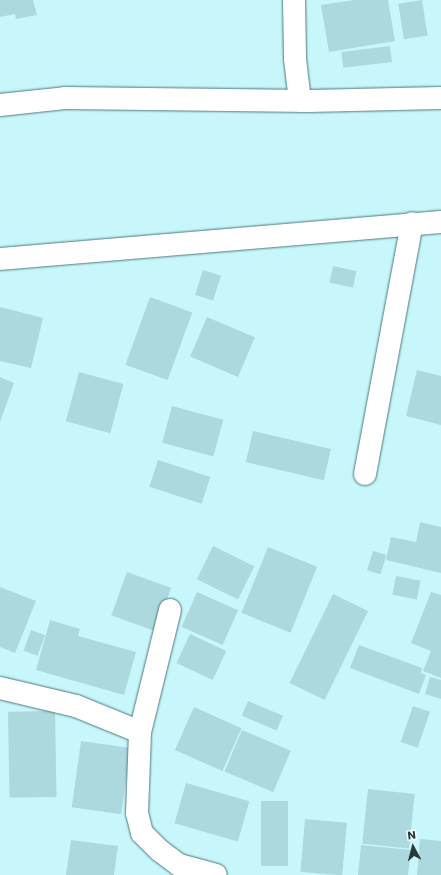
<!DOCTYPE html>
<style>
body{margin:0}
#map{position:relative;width:441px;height:875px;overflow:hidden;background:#c8f7fb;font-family:Poppins,sans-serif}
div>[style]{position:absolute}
.building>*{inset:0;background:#acd9de;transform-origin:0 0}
.roads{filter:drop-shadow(0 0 1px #4e797d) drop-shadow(0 0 1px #4e797d)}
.minor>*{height:22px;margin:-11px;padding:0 11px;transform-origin:11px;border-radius:11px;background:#fff}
span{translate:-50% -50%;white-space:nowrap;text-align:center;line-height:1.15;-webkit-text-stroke:3px #f3fcfd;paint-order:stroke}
.north{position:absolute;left:393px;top:827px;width:40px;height:40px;-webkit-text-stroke:3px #f3fcfd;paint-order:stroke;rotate:353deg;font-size:11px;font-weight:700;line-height:16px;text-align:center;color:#283b3d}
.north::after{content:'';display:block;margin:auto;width:14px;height:18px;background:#283b3d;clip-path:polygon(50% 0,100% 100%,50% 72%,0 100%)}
</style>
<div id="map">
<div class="building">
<div style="clip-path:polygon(0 0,33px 0,37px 15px,16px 19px,15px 14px,0 17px)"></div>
<div style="clip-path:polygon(354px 0,388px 0,395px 41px,329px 52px,321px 5px)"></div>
<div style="left:422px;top:0;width:36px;height:24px;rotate:81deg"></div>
<div style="left:390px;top:46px;width:16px;height:49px;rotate:83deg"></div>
<div style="left:333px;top:266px;width:24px;height:17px;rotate:12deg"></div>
<div style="left:203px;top:270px;width:19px;height:26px;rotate:18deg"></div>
<div style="left:150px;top:297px;width:45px;height:72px;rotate:20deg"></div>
<div style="clip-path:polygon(0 307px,43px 318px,31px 368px,0 361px)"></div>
<div style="left:207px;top:317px;width:52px;height:43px;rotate:23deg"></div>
<div style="clip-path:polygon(417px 370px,441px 376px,441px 425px,406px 416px)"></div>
<div style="left:79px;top:372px;width:46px;height:51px;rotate:15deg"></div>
<div style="clip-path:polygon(0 377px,14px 383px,0 422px)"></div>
<div style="left:172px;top:406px;width:53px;height:38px;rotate:15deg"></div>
<div style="left:253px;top:431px;width:80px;height:32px;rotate:13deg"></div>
<div style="left:158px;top:460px;width:55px;height:28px;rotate:18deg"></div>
<div style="clip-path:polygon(420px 522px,441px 527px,441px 573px,386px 560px,391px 537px,416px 542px)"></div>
<div style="left:213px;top:546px;width:46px;height:37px;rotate:26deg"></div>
<div style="left:268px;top:547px;width:53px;height:71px;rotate:22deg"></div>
<div style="left:373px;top:551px;width:14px;height:20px;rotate:17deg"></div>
<div style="left:127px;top:572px;width:47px;height:46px;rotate:20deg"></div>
<div style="left:396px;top:576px;width:25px;height:19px;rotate:11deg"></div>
<div style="clip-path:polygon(0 587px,36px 601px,15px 653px,0 647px)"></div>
<div style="left:197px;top:592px;width:45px;height:38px;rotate:24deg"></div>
<div style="clip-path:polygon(431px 592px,441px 595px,441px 678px,423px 671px,431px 651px,411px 643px)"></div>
<div style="left:333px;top:594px;width:39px;height:99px;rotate:26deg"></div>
<div style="clip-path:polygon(50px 620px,80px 629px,78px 636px,136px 652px,124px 695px,36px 670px)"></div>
<div style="left:31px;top:630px;width:15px;height:22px;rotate:20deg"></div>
<div style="left:190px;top:634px;width:40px;height:32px;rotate:25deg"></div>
<div style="clip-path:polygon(359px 645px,422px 668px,421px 673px,426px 675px,419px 694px,350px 668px)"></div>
<div style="clip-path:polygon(430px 677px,441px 680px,441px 699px,425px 694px)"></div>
<div style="left:248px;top:701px;width:38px;height:16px;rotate:23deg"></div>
<div style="left:413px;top:706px;width:18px;height:38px;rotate:19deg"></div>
<div style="left:194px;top:707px;width:52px;height:47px;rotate:24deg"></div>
<div style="left:55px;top:711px;width:86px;height:47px;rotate:89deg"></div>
<div style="left:242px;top:730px;width:53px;height:45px;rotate:23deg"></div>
<div style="left:81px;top:741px;width:50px;height:67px;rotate:8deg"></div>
<div style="left:186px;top:783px;width:66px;height:42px;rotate:16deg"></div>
<div style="left:368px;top:789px;width:47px;height:55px;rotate:6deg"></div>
<div style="left:261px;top:801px;width:27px;height:65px"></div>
<div style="left:305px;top:819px;width:42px;height:53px;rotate:5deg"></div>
<div style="clip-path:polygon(420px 839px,441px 841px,441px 875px,417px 875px)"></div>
<div style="clip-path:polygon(71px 840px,118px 846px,114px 875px,66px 875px)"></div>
<div style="clip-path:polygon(361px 845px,411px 850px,408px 875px,358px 875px)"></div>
</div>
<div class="roads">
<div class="minor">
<div style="left:294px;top:0;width:59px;rotate:89deg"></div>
<div style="left:295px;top:59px;width:42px;rotate:83.2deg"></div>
<div style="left:0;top:105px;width:65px;rotate:-6.1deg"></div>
<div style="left:65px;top:98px;width:244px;rotate:0.7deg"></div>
<div style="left:309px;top:101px;width:132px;rotate:-1.3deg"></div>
<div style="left:0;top:259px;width:443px;rotate:-4.8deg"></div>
<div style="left:365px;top:474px;width:255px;rotate:-79.4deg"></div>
<div style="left:170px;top:610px;width:126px;rotate:103.8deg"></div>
<div style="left:140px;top:732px;width:81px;rotate:92.1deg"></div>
<div style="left:137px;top:813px;width:21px;rotate:76deg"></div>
<div style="left:142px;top:833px;width:24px;rotate:45deg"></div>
<div style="left:159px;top:850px;width:25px;rotate:37deg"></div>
<div style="left:179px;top:865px;width:38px;rotate:15deg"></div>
<div style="left:0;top:688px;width:78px;rotate:13.3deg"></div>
<div style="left:76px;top:706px;width:69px;rotate:22.1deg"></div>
</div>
</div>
<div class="north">N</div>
</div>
